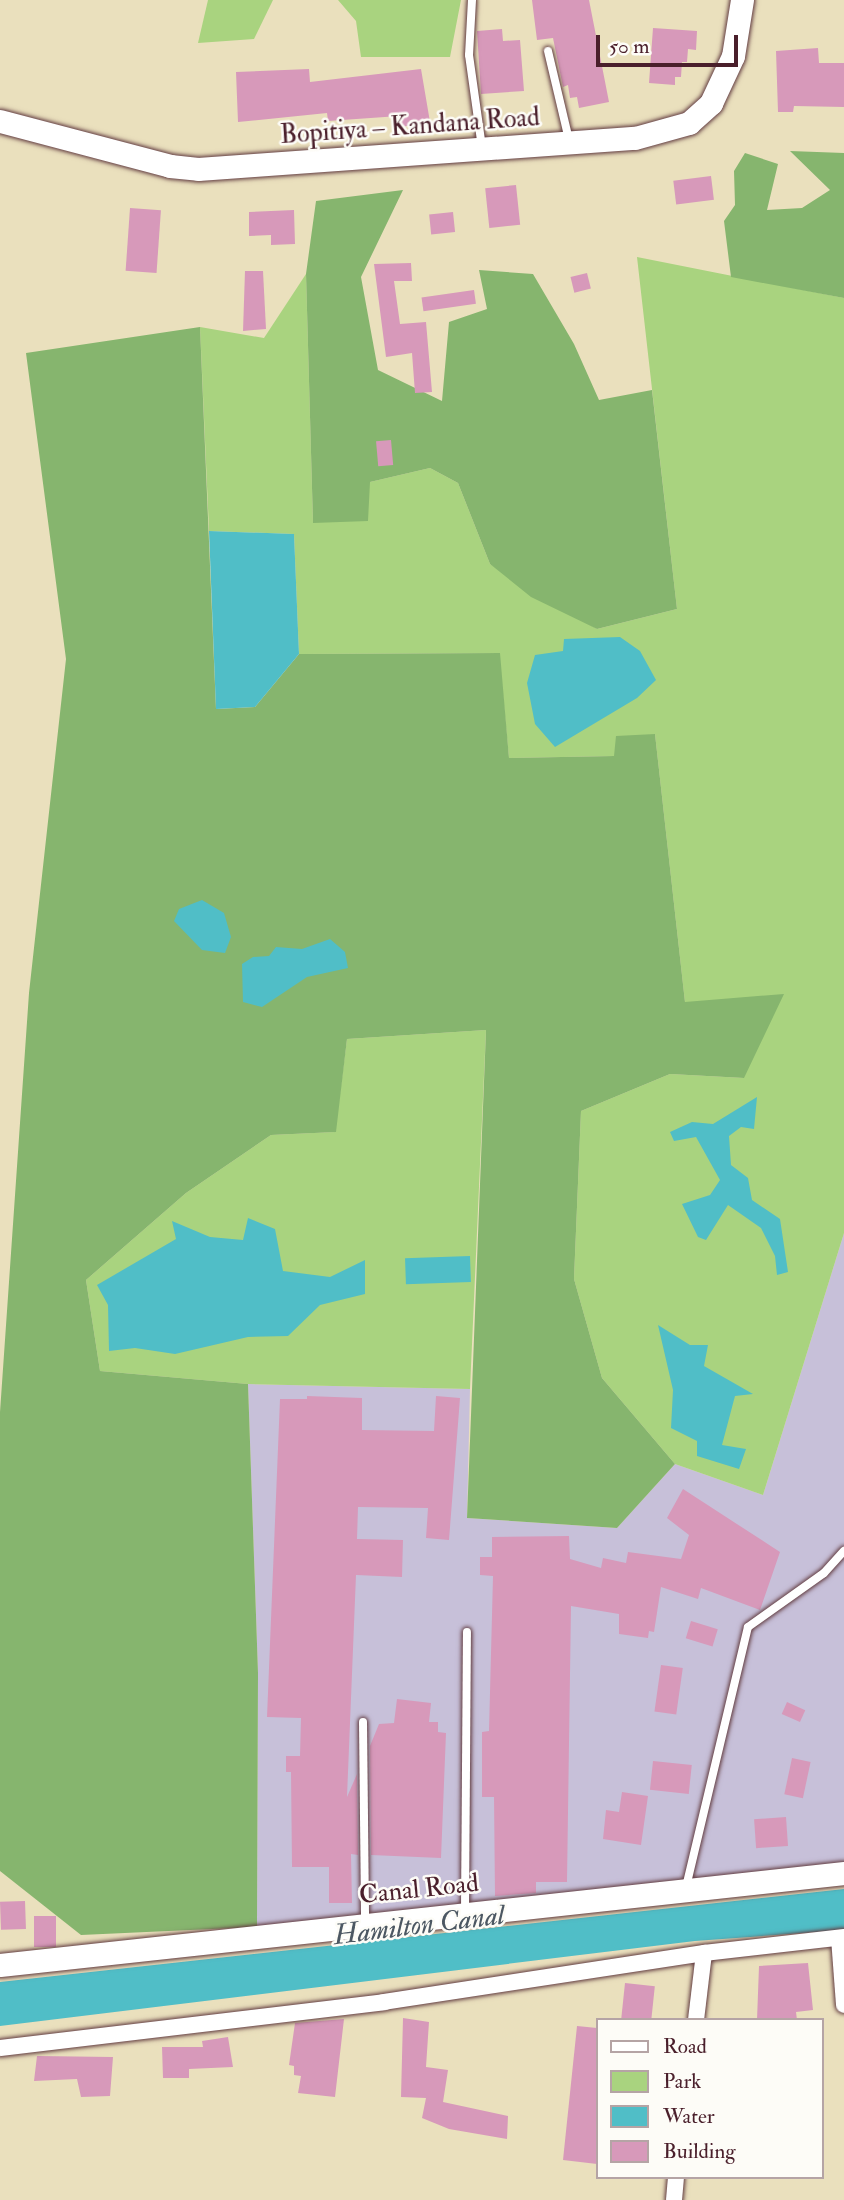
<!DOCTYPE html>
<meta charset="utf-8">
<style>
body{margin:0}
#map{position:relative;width:844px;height:2200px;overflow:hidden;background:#eae0bd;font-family:"IM FELL Double Pica",serif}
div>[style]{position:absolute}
.industrial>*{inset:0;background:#c7c0d9}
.green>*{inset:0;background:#a9d37f}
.forest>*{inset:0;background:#86b56e}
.water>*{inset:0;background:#50bec7;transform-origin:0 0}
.building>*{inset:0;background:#d799ba;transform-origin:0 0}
.roads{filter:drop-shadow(0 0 2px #623c41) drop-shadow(0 0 2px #623c41)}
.lane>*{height:8px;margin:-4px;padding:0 4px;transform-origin:4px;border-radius:4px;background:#fff}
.street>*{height:16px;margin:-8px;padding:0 8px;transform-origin:8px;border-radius:8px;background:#fff}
.secondary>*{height:23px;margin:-11.5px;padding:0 11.5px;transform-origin:11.5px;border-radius:11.5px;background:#fff}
span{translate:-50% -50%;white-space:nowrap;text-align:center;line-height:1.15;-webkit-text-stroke:5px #fdfcf7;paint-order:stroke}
.street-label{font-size:26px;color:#4a1f2b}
.water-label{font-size:28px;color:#4c5762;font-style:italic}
.legend{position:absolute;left:596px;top:2018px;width:228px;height:161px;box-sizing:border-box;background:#fdfcf7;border:2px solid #b5a4a5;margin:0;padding:9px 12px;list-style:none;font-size:21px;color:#4a1f2b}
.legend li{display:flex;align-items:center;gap:14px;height:35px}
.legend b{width:35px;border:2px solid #b5a4a5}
.scale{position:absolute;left:596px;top:35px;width:142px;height:32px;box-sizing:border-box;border:4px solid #4a1f2b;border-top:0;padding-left:9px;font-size:21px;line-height:24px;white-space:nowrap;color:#4a1f2b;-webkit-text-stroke:5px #fdfcf7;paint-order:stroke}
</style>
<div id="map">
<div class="industrial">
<div style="clip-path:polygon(844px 1233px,844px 1870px,257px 1927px,258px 1673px,248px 1384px,470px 1389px,467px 1518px,617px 1528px,675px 1464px,763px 1495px)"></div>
</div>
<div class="green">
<div style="clip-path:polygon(208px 0,273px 0,254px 39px,198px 43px)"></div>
<div style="clip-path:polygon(338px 0,461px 0,450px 57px,361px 57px,356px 21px)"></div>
<div style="clip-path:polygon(637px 257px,844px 298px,844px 1233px,763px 1495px,675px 1464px,602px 1378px,574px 1279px,581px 1111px,670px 1074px,744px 1078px,685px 1002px,655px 734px,615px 756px,509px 758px,499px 653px,299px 654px,294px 534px,209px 531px,200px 327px,264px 338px,306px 274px,313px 523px,370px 482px,430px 468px,458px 483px,490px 564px,597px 629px,677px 609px)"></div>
<div style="clip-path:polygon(486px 1030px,470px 1389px,248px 1384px,100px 1371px,86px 1280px,186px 1193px,271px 1135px,335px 1132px,347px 1039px)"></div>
</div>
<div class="forest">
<div style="clip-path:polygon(790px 151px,844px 153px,844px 298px,731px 277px,724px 221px,735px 205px,734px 171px,745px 153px,778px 164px,767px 210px,802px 208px,830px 190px)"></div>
<div style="clip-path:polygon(403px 190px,361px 277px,378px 370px,442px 401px,449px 322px,487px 309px,479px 270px,533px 274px,574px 344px,599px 400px,652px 390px,677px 609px,597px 629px,531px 597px,490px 564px,458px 483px,430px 468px,370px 482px,368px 521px,313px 523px,306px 274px,316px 201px)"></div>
<div style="clip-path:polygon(200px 327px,216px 709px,255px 707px,299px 654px,500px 653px,509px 758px,614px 756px,616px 736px,655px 734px,685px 1002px,784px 994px,744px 1078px,670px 1074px,581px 1111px,574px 1279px,602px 1378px,675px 1464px,617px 1528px,467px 1518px,486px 1030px,347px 1039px,336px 1132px,271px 1135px,186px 1193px,86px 1280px,100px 1371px,248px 1384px,258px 1673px,257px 1927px,81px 1935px,0 1871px,0 1412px,29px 993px,66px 659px,26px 353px)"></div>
</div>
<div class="water">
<div style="clip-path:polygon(209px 531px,294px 534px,299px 654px,255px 707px,216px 709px)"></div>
<div style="clip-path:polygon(620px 637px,640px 651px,656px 680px,637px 698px,555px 747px,535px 724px,527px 683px,535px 655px,563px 651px,564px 639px)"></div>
<div style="clip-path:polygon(202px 900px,224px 913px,231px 937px,225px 953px,202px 950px,174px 921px,179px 909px)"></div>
<div style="clip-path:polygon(330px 939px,345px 952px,348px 968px,307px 977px,262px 1007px,243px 1002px,242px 964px,253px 957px,269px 956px,276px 947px,302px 949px)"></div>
<div style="clip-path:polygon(757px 1097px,754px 1129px,741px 1127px,729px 1136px,731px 1165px,748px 1178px,752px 1200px,780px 1219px,788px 1272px,777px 1275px,775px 1256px,761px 1228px,728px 1205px,706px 1240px,698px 1237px,682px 1204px,710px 1195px,720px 1180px,696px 1137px,674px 1141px,670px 1132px,692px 1122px,713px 1124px)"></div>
<div style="clip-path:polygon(248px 1218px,275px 1229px,283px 1271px,330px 1277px,365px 1260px,365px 1294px,320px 1305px,288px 1336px,248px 1337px,175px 1354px,135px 1348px,109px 1351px,108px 1305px,97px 1285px,176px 1239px,172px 1221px,210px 1237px,243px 1240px)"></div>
<div style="left:470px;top:1256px;width:26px;height:65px;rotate:88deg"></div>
<div style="clip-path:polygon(658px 1325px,690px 1345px,708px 1345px,704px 1366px,753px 1394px,735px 1396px,722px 1445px,746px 1449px,739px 1469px,697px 1456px,697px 1441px,671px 1428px,673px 1390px)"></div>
<div style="clip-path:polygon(844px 1889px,844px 1930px,695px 1941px,0 2026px,0 1982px)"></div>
</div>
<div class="building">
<div style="clip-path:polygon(532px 0,589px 0,609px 102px,579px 108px,577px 97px,570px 98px,568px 85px,563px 87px,553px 38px,537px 40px)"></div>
<div style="clip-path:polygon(653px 28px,697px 31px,696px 50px,688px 49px,687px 62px,682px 62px,681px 77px,675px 77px,675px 85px,649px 83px)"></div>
<div style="clip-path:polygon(502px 29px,503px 41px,520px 40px,524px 91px,481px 94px,477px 31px)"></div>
<div style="clip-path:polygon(818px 48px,819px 63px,844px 63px,844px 107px,794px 106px,793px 112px,778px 112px,776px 51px)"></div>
<div style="clip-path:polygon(309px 69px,310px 82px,421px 69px,430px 122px,401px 127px,399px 116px,328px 121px,327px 113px,238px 122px,236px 72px)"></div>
<div style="left:711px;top:176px;width:24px;height:38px;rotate:83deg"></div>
<div style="left:516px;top:185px;width:40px;height:31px;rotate:84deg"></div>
<div style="left:130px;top:208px;width:31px;height:63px;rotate:4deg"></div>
<div style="clip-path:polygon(294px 210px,295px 244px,271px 245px,271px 235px,249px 236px,249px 212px)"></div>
<div style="left:453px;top:212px;width:20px;height:24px;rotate:84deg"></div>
<div style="clip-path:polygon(411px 263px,412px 281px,394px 281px,400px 324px,426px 322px,432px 392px,415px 393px,412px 353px,386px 357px,374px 264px)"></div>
<div style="clip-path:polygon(245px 271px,263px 271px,266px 329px,243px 331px)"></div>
<div style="left:587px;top:273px;width:16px;height:17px;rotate:76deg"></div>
<div style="left:474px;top:290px;width:14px;height:53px;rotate:82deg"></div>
<div style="left:391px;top:440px;width:25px;height:15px;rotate:85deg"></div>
<div style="clip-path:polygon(307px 1396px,362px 1398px,362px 1430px,434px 1431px,436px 1396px,460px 1398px,449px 1540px,426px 1538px,428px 1508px,358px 1507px,357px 1539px,403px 1540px,402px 1577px,356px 1575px,347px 1797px,357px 1774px,358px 1855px,351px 1854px,352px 1903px,329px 1903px,329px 1867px,292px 1867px,291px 1772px,286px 1772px,286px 1756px,300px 1756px,301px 1718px,267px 1717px,280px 1399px,307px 1399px)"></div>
<div style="clip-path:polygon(683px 1489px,780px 1552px,760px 1610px,701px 1588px,698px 1599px,661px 1587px,654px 1632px,649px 1631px,648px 1638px,619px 1634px,619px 1614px,571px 1606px,567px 1882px,536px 1882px,536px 1893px,495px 1896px,494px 1797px,482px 1797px,482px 1732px,489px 1731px,493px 1576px,480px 1575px,480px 1557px,492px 1557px,492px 1537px,569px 1536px,570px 1559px,601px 1568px,603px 1558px,626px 1563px,628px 1552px,681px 1559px,689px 1535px,667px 1518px)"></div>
<div style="left:691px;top:1621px;width:28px;height:18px;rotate:17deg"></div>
<div style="left:661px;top:1665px;width:22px;height:47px;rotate:8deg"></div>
<div style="clip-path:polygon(397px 1699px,431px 1703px,429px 1722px,438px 1722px,438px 1732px,446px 1733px,441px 1858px,371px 1855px,370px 1746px,379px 1724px,394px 1723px)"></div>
<div style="left:787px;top:1702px;width:20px;height:13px;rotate:24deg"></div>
<div style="left:792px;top:1758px;width:19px;height:37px;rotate:12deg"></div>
<div style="left:653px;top:1761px;width:39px;height:29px;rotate:6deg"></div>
<div style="clip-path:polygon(622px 1792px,648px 1796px,641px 1845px,603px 1839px,606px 1810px,619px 1812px)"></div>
<div style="left:786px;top:1817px;width:29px;height:32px;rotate:86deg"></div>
<div style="left:25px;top:1901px;width:28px;height:25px;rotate:88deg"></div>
<div style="left:34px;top:1916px;width:22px;height:31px"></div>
<div style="clip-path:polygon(808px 1963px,813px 2010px,796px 2012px,797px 2020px,757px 2020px,759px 1966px)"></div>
<div style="left:625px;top:1983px;width:30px;height:37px;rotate:6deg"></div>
<div style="clip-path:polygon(403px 2018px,429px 2022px,426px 2067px,448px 2070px,443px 2102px,508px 2116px,507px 2139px,449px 2129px,422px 2118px,426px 2098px,401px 2097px)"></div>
<div style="clip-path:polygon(344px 2019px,335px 2097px,298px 2093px,301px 2076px,294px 2075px,294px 2066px,289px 2065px,295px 2023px)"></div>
<div style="clip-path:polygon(577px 2026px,597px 2028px,597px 2164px,563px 2160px)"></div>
<div style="clip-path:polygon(228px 2037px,233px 2067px,189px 2069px,189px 2078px,163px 2078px,162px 2047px,203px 2047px,202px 2041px)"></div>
<div style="clip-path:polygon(37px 2056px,113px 2057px,110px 2096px,81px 2097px,77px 2079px,34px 2081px)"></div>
</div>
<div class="roads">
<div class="lane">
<div style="left:472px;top:0;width:55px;rotate:93.1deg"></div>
<div style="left:469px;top:55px;width:94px;rotate:82deg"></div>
<div style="left:548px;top:51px;width:91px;rotate:76.7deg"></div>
<div style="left:363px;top:1722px;width:200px;rotate:89.4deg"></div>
<div style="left:686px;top:1887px;width:267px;rotate:-76.6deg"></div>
<div style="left:748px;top:1627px;width:93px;rotate:-35.4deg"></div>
<div style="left:824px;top:1573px;width:30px;rotate:-48deg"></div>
<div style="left:465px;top:1911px;width:279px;rotate:-89.6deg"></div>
</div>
<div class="street">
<div style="left:839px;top:1938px;width:67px;rotate:85.7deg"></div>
<div style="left:696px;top:2020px;width:67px;rotate:-83.2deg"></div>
<div style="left:0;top:2048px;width:387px;rotate:-6.8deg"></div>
<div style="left:384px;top:2002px;width:324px;rotate:-8.7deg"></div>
<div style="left:704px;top:1953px;width:141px;rotate:-6.5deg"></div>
<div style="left:674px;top:2200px;width:23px;rotate:-85deg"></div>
</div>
<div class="secondary">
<div style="left:0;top:121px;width:176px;rotate:14.8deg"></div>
<div style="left:170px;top:166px;width:28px;rotate:6deg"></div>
<div style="left:198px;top:169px;width:438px;rotate:-4.1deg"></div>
<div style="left:635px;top:138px;width:56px;rotate:-15.5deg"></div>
<div style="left:689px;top:123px;width:30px;rotate:-42deg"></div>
<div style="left:711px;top:103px;width:52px;rotate:-64.9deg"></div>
<div style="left:733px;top:56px;width:57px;rotate:-80.9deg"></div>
<div style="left:0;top:1965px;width:849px;rotate:-6.22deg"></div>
</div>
</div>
<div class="street-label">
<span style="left:410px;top:127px;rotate:-4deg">Bopitiya – Kandana Road</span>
<span style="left:419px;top:1890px;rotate:-6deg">Canal Road</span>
</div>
<div class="water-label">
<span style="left:419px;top:1926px;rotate:-7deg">Hamilton Canal</span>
</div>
<ul class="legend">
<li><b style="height:9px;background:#fff"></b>Road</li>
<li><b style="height:19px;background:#a9d37f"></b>Park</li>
<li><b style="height:19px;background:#50bec7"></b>Water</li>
<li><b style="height:19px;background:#d799ba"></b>Building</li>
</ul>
<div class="scale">50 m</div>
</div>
